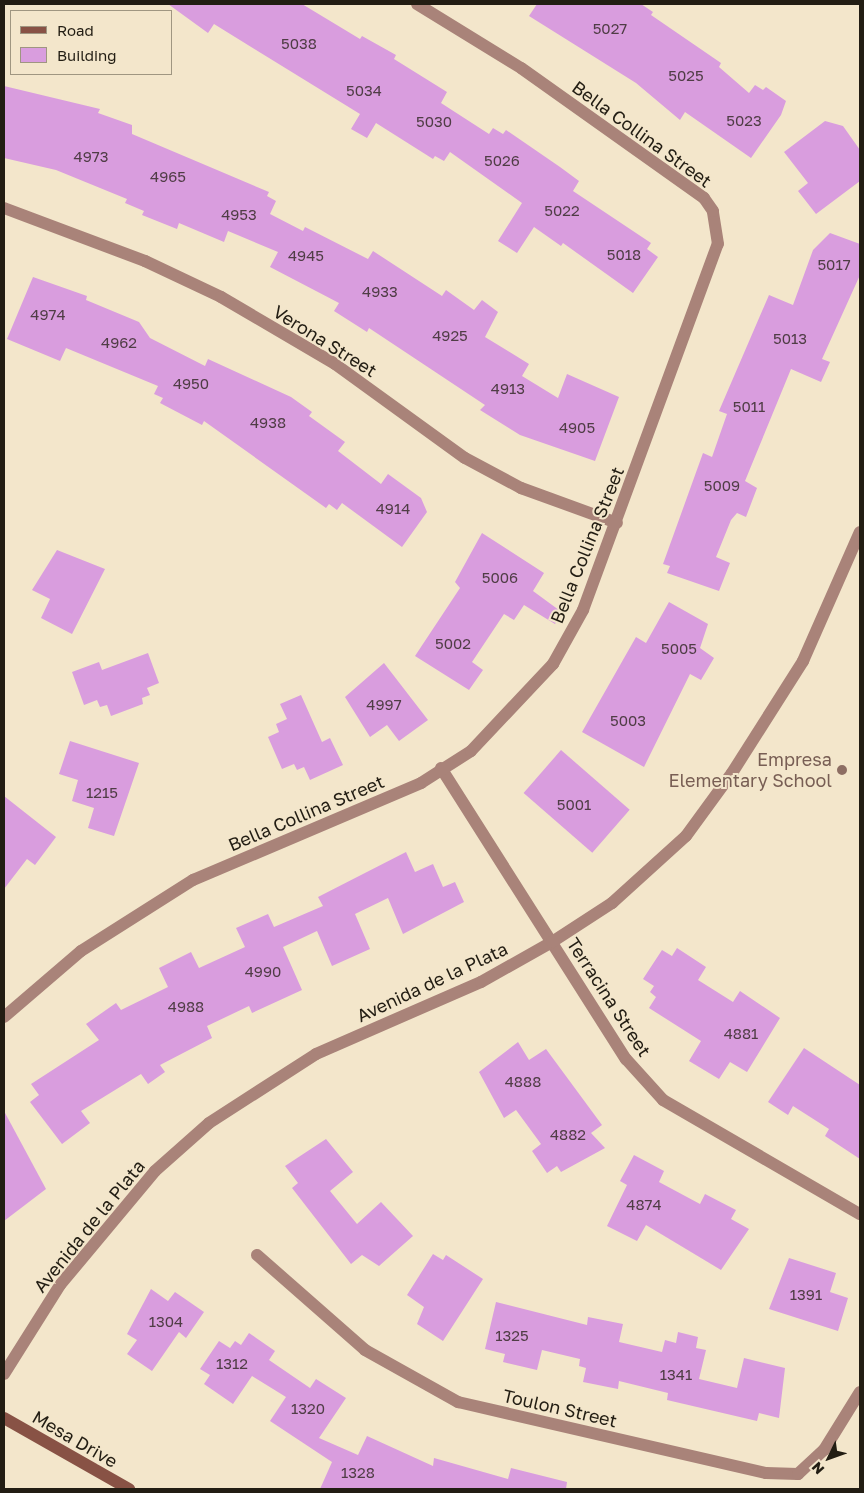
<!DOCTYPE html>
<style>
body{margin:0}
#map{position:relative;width:864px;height:1493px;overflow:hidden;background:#f3e6cb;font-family:"Golos Text",sans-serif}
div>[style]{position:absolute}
.building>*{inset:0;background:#d99dde;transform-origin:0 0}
.minor>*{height:12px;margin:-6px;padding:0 6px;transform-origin:6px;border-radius:6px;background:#a98379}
.tertiary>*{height:12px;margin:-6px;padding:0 6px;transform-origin:6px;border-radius:6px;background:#a98379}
.secondary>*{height:12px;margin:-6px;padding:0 6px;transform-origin:6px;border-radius:6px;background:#885245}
.dots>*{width:14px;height:14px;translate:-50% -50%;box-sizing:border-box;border:2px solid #f3e6cb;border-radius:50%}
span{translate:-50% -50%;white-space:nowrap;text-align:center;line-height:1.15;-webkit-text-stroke:4px #f3e6cb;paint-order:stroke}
.number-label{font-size:15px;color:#503d46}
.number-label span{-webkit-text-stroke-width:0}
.street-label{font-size:18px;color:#221d13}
.education-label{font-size:18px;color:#785e54}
.right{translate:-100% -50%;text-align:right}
.frame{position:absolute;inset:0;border:5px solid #221d13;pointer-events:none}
.legend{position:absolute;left:10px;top:10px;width:162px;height:65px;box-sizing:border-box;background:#f3e6cb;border:1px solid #9f9681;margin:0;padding:6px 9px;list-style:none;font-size:15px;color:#221d13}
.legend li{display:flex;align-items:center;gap:10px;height:25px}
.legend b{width:25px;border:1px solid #9f9681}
.north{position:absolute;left:804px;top:1433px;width:50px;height:50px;-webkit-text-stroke:4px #f3e6cb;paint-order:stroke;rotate:228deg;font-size:14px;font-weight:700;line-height:20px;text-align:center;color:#221d13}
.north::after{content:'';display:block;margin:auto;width:18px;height:22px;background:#221d13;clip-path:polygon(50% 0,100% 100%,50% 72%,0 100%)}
</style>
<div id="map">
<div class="building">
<div style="clip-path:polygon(168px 4px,302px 4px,360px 39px,362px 36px,396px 55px,394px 59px,447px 92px,441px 103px,489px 134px,493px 128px,503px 134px,506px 130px,560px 167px,579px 181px,573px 191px,651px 243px,647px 249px,658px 257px,633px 293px,563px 243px,561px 246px,534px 227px,517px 253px,498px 241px,522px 203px,450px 152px,444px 161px,435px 156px,433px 159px,376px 123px,367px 138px,351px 129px,360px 114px,214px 24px,208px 33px)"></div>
<div style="clip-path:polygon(537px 4px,641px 4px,653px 12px,651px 15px,721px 63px,719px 67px,749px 93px,755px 85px,763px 90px,766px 87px,786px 101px,781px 115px,751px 158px,685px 112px,680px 120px,636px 83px,529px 16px)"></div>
<div style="clip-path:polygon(4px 86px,100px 109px,98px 113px,132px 125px,132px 134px,269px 192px,267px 196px,276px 201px,270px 214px,303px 231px,305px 227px,368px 259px,373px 251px,442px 296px,446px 290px,474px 310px,482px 300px,498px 312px,485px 337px,529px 364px,522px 376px,558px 398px,567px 374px,619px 397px,595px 461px,520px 435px,480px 410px,485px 405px,369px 328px,367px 332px,334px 311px,339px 303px,270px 267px,278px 252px,228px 231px,224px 242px,179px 223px,177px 229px,142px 215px,144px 211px,125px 203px,127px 199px,56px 170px,4px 158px)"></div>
<div style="clip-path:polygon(825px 121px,843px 126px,860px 150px,860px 181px,816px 214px,798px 191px,808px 183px,784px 152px)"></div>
<div style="clip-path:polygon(830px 233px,860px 244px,860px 275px,822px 359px,830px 362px,821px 382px,791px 369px,745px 481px,757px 488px,746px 517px,737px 513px,731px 520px,716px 557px,730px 563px,719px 591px,667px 573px,670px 566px,663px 564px,703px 453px,712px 457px,727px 414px,719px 411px,769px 295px,793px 305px,813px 250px)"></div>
<div style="clip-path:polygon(33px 277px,87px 296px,86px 300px,139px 322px,150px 338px,205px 366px,208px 359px,291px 397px,312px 412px,309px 416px,345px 442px,338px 451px,381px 484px,388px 474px,421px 498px,427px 512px,402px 547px,342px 503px,337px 510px,329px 504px,326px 508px,204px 421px,202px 425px,160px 403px,163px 398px,154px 394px,158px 386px,66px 348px,60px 361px,7px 339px)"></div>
<div style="clip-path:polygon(482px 533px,544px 573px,533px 591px,563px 613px,555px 624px,524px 605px,514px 620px,504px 614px,472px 662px,483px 670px,469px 690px,415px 656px,460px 588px,455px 582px)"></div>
<div style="clip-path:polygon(57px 550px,105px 569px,72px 634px,41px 618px,50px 599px,32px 590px)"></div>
<div style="clip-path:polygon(669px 602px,708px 624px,700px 648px,714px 658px,701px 680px,690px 674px,644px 767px,582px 732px,636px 637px,646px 643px)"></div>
<div style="clip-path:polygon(148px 653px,159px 683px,147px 688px,150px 695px,142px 698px,143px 704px,111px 716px,107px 705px,100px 707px,97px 700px,84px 705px,72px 672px,99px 662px,102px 670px)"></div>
<div style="clip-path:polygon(384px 663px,428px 720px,399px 741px,387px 725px,370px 737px,345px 697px)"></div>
<div style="clip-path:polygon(301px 695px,322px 742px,330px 738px,343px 765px,310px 780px,304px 767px,297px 770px,294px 764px,282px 769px,268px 737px,279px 732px,276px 724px,287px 719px,280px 704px)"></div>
<div style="clip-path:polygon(70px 741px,139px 763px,114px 836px,88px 828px,94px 808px,72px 801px,78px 780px,59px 774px)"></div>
<div style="left:561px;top:750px;width:91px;height:57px;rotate:41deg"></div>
<div style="clip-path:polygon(4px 796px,56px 837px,35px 865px,27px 859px,4px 889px)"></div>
<div style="clip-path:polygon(406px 852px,415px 872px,433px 864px,443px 887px,455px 882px,464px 902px,403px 934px,388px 898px,355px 914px,370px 949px,332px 966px,317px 931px,283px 947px,302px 990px,252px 1013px,249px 1006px,207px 1026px,212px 1038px,160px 1065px,165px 1072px,148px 1084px,141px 1074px,81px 1111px,90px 1123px,62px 1144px,30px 1102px,39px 1095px,31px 1084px,99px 1040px,86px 1024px,116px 1003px,121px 1010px,168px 987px,159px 968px,191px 952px,199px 968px,245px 947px,236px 928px,268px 914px,274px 927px,323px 906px,318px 897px)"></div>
<div style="clip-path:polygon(677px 948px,706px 967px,698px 980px,733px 1002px,740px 991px,780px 1018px,747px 1072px,730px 1062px,719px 1079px,689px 1061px,701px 1041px,649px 1008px,656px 997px,650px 992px,654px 986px,643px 979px,662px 950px,672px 956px)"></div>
<div style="clip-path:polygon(518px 1042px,529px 1060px,546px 1049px,602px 1125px,591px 1133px,605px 1148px,561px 1172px,557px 1166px,547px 1173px,532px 1151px,541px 1144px,516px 1110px,504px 1118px,479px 1072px)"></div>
<div style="clip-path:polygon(804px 1048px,860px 1085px,860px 1159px,825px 1136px,829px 1129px,793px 1106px,788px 1115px,768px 1102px)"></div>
<div style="clip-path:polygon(4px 1111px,46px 1189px,4px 1221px)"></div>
<div style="clip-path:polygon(326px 1139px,353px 1172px,330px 1191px,357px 1224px,381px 1202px,413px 1236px,379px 1266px,362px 1255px,351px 1264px,292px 1188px,298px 1183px,285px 1166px)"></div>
<div style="clip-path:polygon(634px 1155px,664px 1171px,659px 1182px,700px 1204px,705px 1194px,736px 1210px,731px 1219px,749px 1229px,721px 1270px,646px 1225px,637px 1241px,607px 1226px,627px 1185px,620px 1181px)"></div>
<div style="clip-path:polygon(433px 1254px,443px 1260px,446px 1255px,483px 1279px,443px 1341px,417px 1324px,424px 1307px,407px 1295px)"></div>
<div style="clip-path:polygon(789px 1258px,836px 1273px,830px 1292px,848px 1298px,838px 1331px,769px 1309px)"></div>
<div style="clip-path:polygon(151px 1289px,168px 1301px,175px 1292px,204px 1312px,186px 1338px,179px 1332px,152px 1371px,127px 1354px,137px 1340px,127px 1334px)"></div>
<div style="clip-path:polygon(496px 1302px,587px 1325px,588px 1317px,623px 1324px,619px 1342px,662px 1352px,665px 1340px,676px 1343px,678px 1332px,698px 1337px,696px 1348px,706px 1350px,699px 1379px,737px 1388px,744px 1358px,785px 1368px,779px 1418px,759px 1413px,757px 1421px,667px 1400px,668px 1393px,619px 1381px,618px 1389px,583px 1382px,586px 1368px,579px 1366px,580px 1359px,542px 1350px,537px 1370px,503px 1362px,505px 1354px,485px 1349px)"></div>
<div style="clip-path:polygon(249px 1333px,275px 1351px,269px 1360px,310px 1388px,316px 1379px,346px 1398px,319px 1438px,358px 1455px,367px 1436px,433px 1466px,434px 1458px,508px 1479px,511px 1468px,567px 1482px,566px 1489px,320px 1489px,332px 1462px,270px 1421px,286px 1397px,252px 1376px,233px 1404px,204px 1384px,210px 1375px,200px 1369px,219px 1341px,230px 1348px,235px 1341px,241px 1345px)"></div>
</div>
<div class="minor">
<div style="left:4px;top:208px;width:151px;rotate:20.6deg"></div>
<div style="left:145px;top:261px;width:84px;rotate:25.3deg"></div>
<div style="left:221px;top:297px;width:132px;rotate:30.4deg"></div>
<div style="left:335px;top:364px;width:160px;rotate:35.9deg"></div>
<div style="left:465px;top:458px;width:64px;rotate:28.2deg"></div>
<div style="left:521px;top:488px;width:102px;rotate:20deg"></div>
<div style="left:441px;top:768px;width:345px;rotate:57.6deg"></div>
<div style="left:626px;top:1059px;width:55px;rotate:47.9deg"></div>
<div style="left:663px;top:1100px;width:228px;rotate:30.1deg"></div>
<div style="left:4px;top:1017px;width:101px;rotate:-40.6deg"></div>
<div style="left:81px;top:951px;width:133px;rotate:-32.4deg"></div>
<div style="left:193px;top:880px;width:248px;rotate:-23deg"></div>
<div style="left:421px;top:783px;width:59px;rotate:-32.6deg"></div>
<div style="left:471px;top:751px;width:120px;rotate:-46.7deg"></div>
<div style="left:553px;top:664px;width:62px;rotate:-60.9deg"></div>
<div style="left:583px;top:610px;width:390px;rotate:-69.8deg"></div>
<div style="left:718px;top:244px;width:33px;rotate:-99deg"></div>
<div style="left:713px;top:211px;width:16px;rotate:-125deg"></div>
<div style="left:704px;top:198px;width:224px;rotate:-144.6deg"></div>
<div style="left:521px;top:68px;width:122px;rotate:-148.4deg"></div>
<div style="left:257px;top:1255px;width:144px;rotate:41.3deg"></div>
<div style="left:365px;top:1350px;width:107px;rotate:29.2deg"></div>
<div style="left:458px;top:1402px;width:316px;rotate:13deg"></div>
<div style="left:766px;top:1473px;width:32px;rotate:2deg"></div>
<div style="left:798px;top:1474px;width:35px;rotate:-43deg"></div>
<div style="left:824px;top:1450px;width:68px;rotate:-58.2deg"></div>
</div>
<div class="tertiary">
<div style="left:4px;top:1374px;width:105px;rotate:-57.8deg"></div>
<div style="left:60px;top:1285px;width:148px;rotate:-50.2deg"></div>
<div style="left:155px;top:1171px;width:72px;rotate:-41.6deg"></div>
<div style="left:209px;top:1123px;width:127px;rotate:-32.8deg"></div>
<div style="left:316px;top:1054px;width:180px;rotate:-23.6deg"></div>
<div style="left:481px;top:982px;width:81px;rotate:-29.4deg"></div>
<div style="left:552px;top:942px;width:72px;rotate:-33deg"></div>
<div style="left:612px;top:903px;width:100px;rotate:-42.2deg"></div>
<div style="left:686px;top:836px;width:78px;rotate:-53.9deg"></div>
<div style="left:732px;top:773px;width:133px;rotate:-57.6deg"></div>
<div style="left:803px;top:661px;width:141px;rotate:-66.2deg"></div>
</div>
<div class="secondary">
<div style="left:4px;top:1418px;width:144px;rotate:29.6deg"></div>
</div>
<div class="dots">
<div style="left:842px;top:770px;background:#8d6e63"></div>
</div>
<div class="number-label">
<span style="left:610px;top:29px">5027</span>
<span style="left:299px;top:44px">5038</span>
<span style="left:686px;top:76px">5025</span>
<span style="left:364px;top:91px">5034</span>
<span style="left:744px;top:121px">5023</span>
<span style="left:434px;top:122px">5030</span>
<span style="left:91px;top:157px">4973</span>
<span style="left:502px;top:161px">5026</span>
<span style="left:168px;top:177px">4965</span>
<span style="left:562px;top:211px">5022</span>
<span style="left:239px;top:215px">4953</span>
<span style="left:624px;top:255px">5018</span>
<span style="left:306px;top:256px">4945</span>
<span style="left:834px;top:265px">5017</span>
<span style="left:380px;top:292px">4933</span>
<span style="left:48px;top:315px">4974</span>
<span style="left:450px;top:336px">4925</span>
<span style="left:790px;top:339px">5013</span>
<span style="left:119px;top:343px">4962</span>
<span style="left:191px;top:384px">4950</span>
<span style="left:508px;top:389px">4913</span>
<span style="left:749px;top:407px">5011</span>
<span style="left:268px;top:423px">4938</span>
<span style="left:577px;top:428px">4905</span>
<span style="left:722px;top:486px">5009</span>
<span style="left:393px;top:509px">4914</span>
<span style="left:500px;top:578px">5006</span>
<span style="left:453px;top:644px">5002</span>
<span style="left:679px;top:649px">5005</span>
<span style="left:384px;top:705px">4997</span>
<span style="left:628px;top:721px">5003</span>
<span style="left:102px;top:793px">1215</span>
<span style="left:574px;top:805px">5001</span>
<span style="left:263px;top:972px">4990</span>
<span style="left:186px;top:1007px">4988</span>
<span style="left:741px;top:1034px">4881</span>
<span style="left:523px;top:1082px">4888</span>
<span style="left:568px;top:1135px">4882</span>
<span style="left:644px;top:1205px">4874</span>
<span style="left:806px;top:1295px">1391</span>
<span style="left:166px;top:1322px">1304</span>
<span style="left:512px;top:1336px">1325</span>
<span style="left:232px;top:1364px">1312</span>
<span style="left:676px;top:1375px">1341</span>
<span style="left:308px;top:1409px">1320</span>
<span style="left:358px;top:1473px">1328</span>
</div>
<div class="street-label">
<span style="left:642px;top:134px;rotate:36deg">Bella Collina Street</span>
<span style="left:325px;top:341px;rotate:32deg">Verona Street</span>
<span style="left:587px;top:545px;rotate:-68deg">Bella Collina Street</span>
<span style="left:306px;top:813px;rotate:-23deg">Bella Collina Street</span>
<span style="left:432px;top:982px;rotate:-25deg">Avenida de la Plata</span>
<span style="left:609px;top:997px;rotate:57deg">Terracina Street</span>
<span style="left:89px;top:1226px;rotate:-51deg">Avenida de la Plata</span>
<span style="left:560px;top:1408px;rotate:13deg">Toulon Street</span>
<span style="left:75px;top:1439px;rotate:30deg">Mesa Drive</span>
</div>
<div class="education-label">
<span class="right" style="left:832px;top:770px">Empresa<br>Elementary School</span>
</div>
<div class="frame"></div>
<ul class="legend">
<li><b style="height:6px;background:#885245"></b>Road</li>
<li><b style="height:14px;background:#d99dde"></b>Building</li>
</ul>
<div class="north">N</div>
</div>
